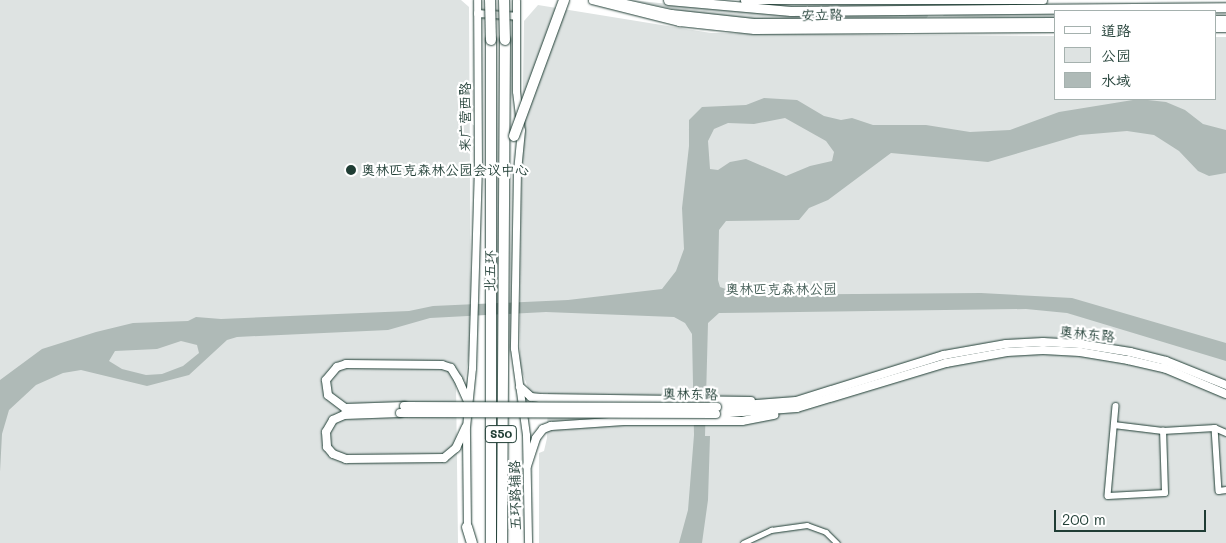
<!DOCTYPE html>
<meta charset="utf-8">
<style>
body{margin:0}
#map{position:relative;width:1226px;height:543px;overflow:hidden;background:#fff;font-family:Mali,"LXGW WenKai TC",sans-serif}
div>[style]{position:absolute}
.green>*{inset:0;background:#dee3e2}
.water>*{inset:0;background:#afbab7}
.roads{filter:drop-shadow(0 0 1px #1f3d34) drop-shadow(0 0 1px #1f3d34)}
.pedestrian>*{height:4.5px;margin:-2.25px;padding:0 2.25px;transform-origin:2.25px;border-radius:2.25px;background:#fff}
.minor>*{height:5.5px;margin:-2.75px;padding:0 2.75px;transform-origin:2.75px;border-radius:2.75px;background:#fff}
.tertiary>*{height:7px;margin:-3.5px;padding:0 3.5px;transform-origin:3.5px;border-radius:3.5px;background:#fff}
.secondary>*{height:8px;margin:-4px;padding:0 4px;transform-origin:4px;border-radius:4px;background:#fff}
.primary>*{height:9px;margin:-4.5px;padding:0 4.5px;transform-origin:4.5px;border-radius:4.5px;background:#fff}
.motorway>*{height:10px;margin:-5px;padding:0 5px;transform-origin:5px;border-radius:5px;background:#fff}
.bridges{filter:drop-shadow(0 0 1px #1f3d34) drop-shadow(0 0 1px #1f3d34)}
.secondary-bridge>*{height:8px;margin:-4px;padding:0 4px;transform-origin:4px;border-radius:4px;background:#fff}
.motorway-bridge>*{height:10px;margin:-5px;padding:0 5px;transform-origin:5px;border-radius:5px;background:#fff}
.dots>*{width:14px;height:14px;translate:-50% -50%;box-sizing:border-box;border:2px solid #fff;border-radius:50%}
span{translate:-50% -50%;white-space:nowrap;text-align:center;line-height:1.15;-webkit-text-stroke:4.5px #fff;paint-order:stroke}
.shield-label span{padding:1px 4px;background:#fff;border:1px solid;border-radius:4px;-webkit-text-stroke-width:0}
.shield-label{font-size:12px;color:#1f3d34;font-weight:700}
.street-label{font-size:14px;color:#1f3d34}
.poi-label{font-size:14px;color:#1f3d34}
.left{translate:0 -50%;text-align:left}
.park-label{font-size:14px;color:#455e57}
.legend{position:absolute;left:1054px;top:10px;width:162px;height:90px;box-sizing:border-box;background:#fff;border:1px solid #a5b1ae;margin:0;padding:6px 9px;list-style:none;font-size:15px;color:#1f3d34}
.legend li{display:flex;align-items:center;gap:10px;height:25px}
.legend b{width:25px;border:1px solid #a5b1ae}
.scale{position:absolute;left:1054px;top:510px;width:152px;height:22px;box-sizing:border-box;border:2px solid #1f3d34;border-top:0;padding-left:6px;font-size:15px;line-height:18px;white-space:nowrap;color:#1f3d34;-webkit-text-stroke:4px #fff;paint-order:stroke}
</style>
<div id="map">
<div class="green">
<div style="clip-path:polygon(0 0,461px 0,469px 7px,471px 342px,465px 380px,456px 383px,458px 543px,0 543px)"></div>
<div style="clip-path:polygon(631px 0,734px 11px,927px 14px,928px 16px,925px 20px,751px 19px,701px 15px)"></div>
<div style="clip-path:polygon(538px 5px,711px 33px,1055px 36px,1055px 99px,1215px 99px,1215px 37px,1226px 37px,1226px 543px,539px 543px,539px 453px,544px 451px,547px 438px,548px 393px,530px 393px,520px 366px,520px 289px,524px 21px)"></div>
<div style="clip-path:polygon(1055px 13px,1055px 20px,943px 16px,944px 14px)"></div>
</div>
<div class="water">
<div style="clip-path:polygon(evenodd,764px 98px,797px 100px,824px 116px,841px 120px,852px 118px,873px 125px,926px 125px,970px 132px,1010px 130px,1059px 112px,1139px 99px,1166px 102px,1185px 110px,1203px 124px,1226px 130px,1226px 173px,1209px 176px,1198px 171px,1179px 151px,1154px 135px,1127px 131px,1080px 135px,988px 162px,891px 153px,828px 200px,809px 208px,799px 220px,726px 221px,719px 230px,718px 280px,720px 287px,743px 295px,981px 293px,1072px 298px,1226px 343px,1226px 361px,1067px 313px,1026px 309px,719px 313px,708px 323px,705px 436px,710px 436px,708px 500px,702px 543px,679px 543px,688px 510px,694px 435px,692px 334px,685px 323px,674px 317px,546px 312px,430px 318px,388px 330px,237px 337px,227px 340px,189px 375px,147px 386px,81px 370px,63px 373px,36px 385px,9px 410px,2px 434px,0 472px,0 380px,42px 349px,96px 332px,133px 323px,188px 321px,196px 317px,221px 319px,409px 311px,433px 306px,568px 300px,662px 289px,676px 271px,684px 249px,682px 208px,689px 146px,689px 120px,702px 107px,746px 105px,764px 98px,785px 118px,826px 141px,834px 152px,832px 161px,810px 166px,786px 176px,746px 159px,730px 162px,718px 170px,710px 169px,708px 141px,714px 129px,728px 123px,754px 124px,785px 118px,764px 98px,181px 341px,197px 345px,199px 353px,183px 366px,162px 374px,146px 375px,122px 369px,109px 361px,115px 351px,157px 349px,181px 341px)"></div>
</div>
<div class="roads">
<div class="pedestrian">
<div style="left:743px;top:543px;width:31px;rotate:-25deg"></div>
<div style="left:771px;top:530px;width:36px;rotate:-8deg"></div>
<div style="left:807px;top:525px;width:20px;rotate:20deg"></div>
<div style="left:826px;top:532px;width:16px;rotate:45deg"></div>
</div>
<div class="minor">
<div style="left:1116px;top:406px;width:90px;rotate:95.1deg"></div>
<div style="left:1108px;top:496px;width:57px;rotate:-3deg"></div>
<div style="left:1165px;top:493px;width:62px;rotate:-91.8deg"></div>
<div style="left:1163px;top:431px;width:52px;rotate:-3.3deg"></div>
<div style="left:1215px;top:428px;width:63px;rotate:86.4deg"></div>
<div style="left:1219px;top:491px;width:7px;rotate:-8deg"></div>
<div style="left:1114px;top:425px;width:49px;rotate:7deg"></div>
<div style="left:1215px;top:428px;width:12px;rotate:24deg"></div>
</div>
<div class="tertiary">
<div style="left:516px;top:0;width:91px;rotate:90deg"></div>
<div style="left:516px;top:91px;width:39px;rotate:83deg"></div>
<div style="left:521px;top:130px;width:41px;rotate:95.6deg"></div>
<div style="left:517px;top:171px;width:177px;rotate:91deg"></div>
<div style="left:514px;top:348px;width:88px;rotate:82.1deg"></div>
<div style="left:526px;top:435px;width:108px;rotate:88.9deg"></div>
<div style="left:592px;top:0;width:90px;rotate:14.2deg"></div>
<div style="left:679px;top:22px;width:75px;rotate:6.1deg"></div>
<div style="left:754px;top:30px;width:301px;rotate:-0.4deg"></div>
<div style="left:744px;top:0;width:299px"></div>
<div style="left:477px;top:13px;width:39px;rotate:4deg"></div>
<div style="left:1215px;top:28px;width:11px"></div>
<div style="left:467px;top:530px;width:103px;rotate:-90.6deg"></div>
<div style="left:466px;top:427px;width:59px;rotate:-84.2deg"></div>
<div style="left:472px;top:368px;width:198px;rotate:-88.3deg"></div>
<div style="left:478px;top:170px;width:170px;rotate:-90.3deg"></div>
</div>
<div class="secondary">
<div style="left:520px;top:387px;width:15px;rotate:42deg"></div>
<div style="left:531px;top:397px;width:9px;rotate:6deg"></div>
<div style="left:540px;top:398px;width:211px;rotate:0.8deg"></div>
<div style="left:404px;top:406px;width:59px;rotate:178.1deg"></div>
<div style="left:345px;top:408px;width:21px;rotate:-143deg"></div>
<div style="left:328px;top:395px;width:15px;rotate:-98deg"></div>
<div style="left:326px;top:380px;width:17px;rotate:-50deg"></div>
<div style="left:337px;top:367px;width:9px;rotate:-18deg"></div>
<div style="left:346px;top:364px;width:96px;rotate:0.6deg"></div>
<div style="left:442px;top:365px;width:9px;rotate:18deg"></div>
<div style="left:451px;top:368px;width:13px;rotate:58deg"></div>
<div style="left:458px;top:379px;width:24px;rotate:66deg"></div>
<div style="left:717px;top:407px;width:79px;rotate:-4.3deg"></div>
<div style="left:796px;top:401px;width:155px;rotate:-17.3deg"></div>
<div style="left:944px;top:355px;width:63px;rotate:-10.1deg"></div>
<div style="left:1006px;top:344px;width:37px;rotate:-3deg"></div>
<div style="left:1043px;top:342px;width:37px;rotate:3deg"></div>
<div style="left:1080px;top:344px;width:51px;rotate:9.1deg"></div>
<div style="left:1130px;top:352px;width:37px;rotate:14deg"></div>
<div style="left:1166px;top:361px;width:65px;rotate:21.8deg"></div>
<div style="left:400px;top:413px;width:56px;rotate:178deg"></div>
<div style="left:344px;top:415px;width:12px;rotate:156deg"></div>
<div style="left:333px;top:420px;width:14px;rotate:120deg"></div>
<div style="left:326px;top:432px;width:15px;rotate:86deg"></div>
<div style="left:327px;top:447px;width:9px;rotate:49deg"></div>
<div style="left:333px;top:454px;width:14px;rotate:21deg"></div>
<div style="left:346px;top:459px;width:98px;rotate:-0.6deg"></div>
<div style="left:444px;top:458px;width:16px;rotate:-40deg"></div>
<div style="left:456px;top:448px;width:23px;rotate:-65deg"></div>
<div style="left:716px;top:414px;width:81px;rotate:-4.2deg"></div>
<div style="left:797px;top:408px;width:156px;rotate:-16.8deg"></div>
<div style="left:946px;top:363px;width:62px;rotate:-10.2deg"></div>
<div style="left:1007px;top:352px;width:36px;rotate:-3deg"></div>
<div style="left:1043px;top:350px;width:37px;rotate:3deg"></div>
<div style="left:1080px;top:352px;width:49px;rotate:9.5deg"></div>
<div style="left:1128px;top:360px;width:37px;rotate:13deg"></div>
<div style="left:1164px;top:368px;width:67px;rotate:22.8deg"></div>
<div style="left:527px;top:466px;width:29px;rotate:-72deg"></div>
<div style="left:536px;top:438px;width:11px;rotate:-52deg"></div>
<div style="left:543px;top:429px;width:9px;rotate:-21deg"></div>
<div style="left:551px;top:426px;width:73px;rotate:-3.9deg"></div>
<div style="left:624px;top:421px;width:118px"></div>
<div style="left:742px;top:421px;width:33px;rotate:-11deg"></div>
</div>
<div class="primary">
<div style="left:607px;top:0;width:66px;rotate:12.3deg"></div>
<div style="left:671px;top:14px;width:83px;rotate:6.2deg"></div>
<div style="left:754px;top:23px;width:301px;rotate:-0.2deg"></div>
<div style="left:668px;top:0;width:123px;rotate:5.1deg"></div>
<div style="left:791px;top:11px;width:435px;rotate:-0.5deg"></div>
<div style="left:1215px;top:20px;width:11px"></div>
</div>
<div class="motorway">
<div style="left:491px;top:40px;width:503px;rotate:90deg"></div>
<div style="left:467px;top:527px;width:17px;rotate:73deg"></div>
<div style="left:502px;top:543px;width:503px;rotate:-89.66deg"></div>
</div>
</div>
<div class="bridges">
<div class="secondary-bridge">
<div style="left:404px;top:406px;width:313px;rotate:0.2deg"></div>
<div style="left:400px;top:413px;width:316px;rotate:0.2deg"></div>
</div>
<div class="motorway-bridge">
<div style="left:490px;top:0;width:40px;rotate:88.6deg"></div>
<div style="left:504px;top:0;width:40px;rotate:88.6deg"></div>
<div style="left:514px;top:136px;width:145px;rotate:-69.8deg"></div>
</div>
</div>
<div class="dots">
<div style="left:351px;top:170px;background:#1f3d34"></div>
</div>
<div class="shield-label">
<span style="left:501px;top:434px">S50</span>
</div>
<div class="street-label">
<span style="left:822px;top:15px;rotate:-1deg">安立路</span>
<span style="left:465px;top:117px;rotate:-90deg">来广营西路</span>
<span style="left:490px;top:271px;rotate:-89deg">北五环</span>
<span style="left:1087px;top:334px;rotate:6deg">奥林东路</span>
<span style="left:690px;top:394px;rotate:1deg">奥林东路</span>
<span style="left:515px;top:495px;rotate:-91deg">五环路辅路</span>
</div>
<div class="poi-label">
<span class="left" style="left:361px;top:170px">奥林匹克森林公园会议中心</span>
</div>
<div class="park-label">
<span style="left:781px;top:289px">奥林匹克森林公园</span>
</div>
<ul class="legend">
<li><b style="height:6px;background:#fff"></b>道路</li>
<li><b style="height:14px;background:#dee3e2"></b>公园</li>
<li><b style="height:14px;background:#afbab7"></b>水域</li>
</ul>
<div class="scale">200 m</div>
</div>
